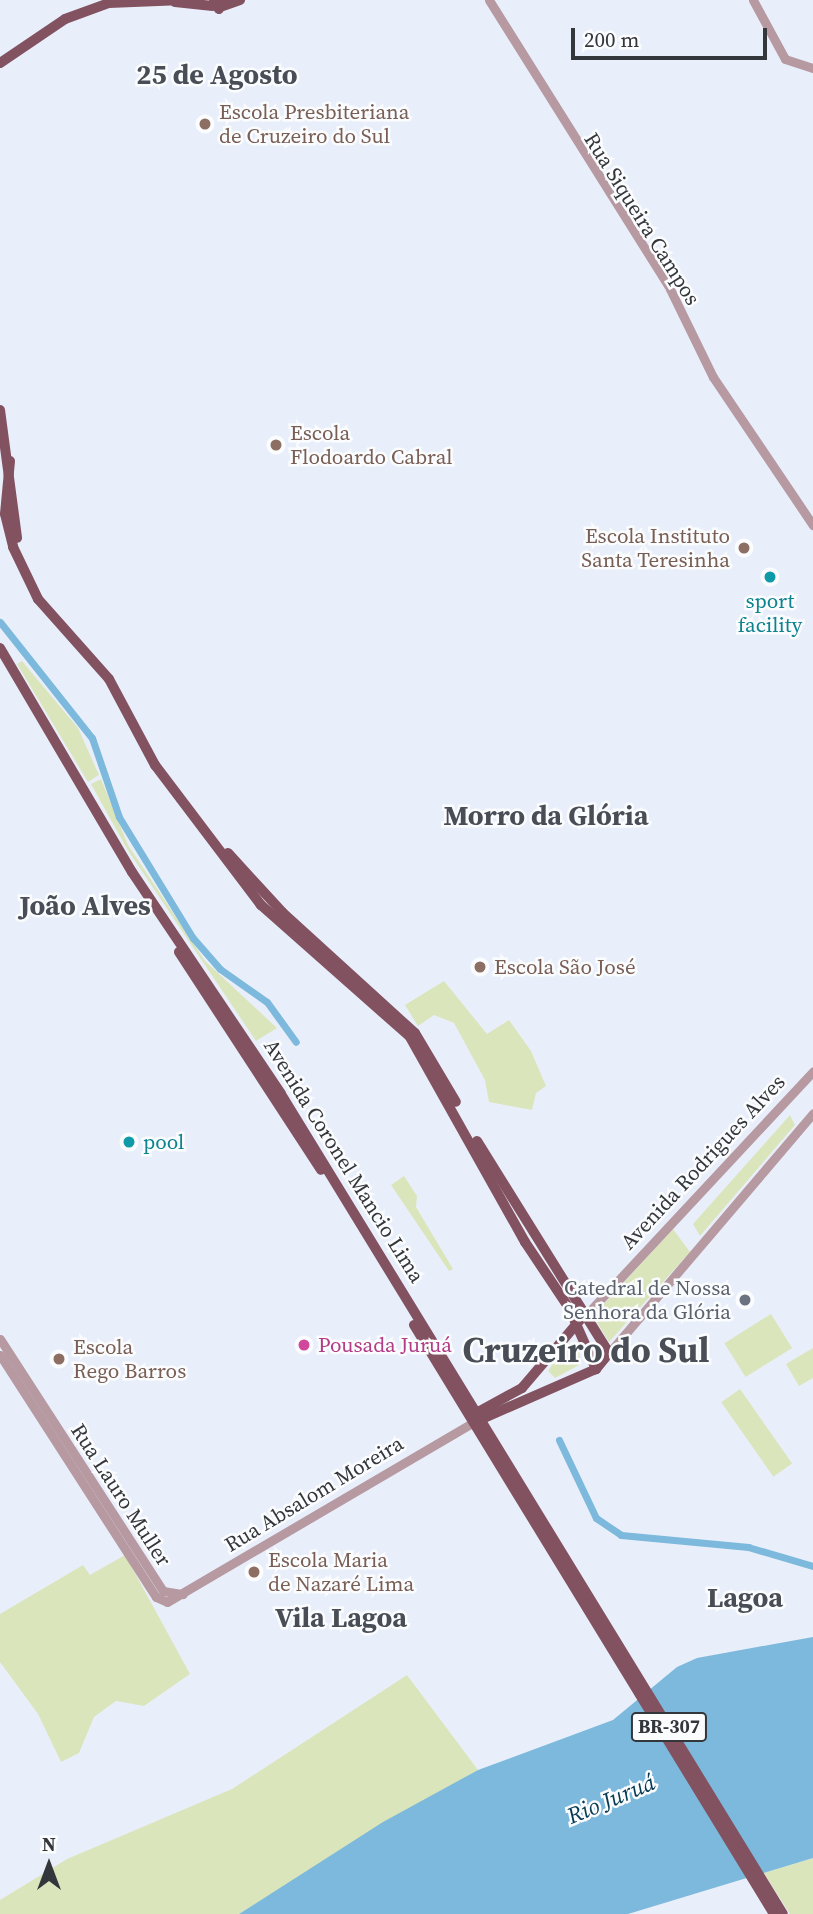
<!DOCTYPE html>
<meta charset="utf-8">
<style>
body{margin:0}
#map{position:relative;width:813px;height:1914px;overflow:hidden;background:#e9effa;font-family:"Source Serif 4",serif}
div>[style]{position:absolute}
.green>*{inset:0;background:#dbe5bc;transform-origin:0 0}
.water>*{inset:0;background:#7cb9dc}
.canal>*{height:7px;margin:-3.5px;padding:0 3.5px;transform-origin:3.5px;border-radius:3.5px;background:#7cb9dc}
.minor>*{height:9px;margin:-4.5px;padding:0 4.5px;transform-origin:4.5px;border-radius:4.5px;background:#b699a1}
.major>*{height:10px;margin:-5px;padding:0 5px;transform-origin:5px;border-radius:5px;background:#835261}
.dots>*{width:19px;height:19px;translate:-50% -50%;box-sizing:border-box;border:4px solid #fbfcfe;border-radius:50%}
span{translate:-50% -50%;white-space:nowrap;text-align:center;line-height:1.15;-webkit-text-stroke:5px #fbfcfe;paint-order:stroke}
.shield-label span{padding:2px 5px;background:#fbfcfe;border:2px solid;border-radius:5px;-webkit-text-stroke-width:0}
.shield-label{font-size:19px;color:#33363a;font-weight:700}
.education-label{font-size:21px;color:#785e54}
.left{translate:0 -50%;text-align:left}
.right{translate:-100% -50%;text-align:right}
.street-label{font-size:21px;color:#33363a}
.culture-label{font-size:21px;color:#0d838f}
.worship-label{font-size:21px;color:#5b616d}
.hotel-label{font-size:21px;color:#b23c85}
.water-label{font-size:23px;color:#043951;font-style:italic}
.district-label{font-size:28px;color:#484d56;font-weight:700}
.town-label{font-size:35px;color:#484d56;font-weight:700}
.north{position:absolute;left:14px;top:1830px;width:70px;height:70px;-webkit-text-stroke:5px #fbfcfe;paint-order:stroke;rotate:0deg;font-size:19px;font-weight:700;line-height:28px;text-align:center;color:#33363a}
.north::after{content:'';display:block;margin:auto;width:24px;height:32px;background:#33363a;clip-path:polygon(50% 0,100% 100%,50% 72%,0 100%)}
.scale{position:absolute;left:571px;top:28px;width:196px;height:32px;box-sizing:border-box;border:4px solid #33363a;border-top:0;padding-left:9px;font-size:21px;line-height:24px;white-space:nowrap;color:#33363a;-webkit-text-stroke:5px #fbfcfe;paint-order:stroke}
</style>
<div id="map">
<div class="green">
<div style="clip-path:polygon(22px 661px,78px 728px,99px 775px,88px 782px,17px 664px)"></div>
<div style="clip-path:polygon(101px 779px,128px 845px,205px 961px,277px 1028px,256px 1041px,127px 849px,91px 784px)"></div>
<div style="clip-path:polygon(444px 981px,487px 1034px,509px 1020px,531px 1051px,546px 1086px,536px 1093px,532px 1110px,489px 1102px,485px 1080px,454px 1023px,434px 1015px,418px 1026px,405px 1005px)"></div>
<div style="clip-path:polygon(790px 1115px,795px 1125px,700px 1236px,693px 1224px)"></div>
<div style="clip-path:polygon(404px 1176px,417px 1196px,416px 1207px,453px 1269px,449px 1271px,391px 1185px)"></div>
<div style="clip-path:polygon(673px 1229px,690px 1252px,609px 1342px,593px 1316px)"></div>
<div style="left:771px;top:1314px;width:40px;height:55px;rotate:58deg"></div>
<div style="clip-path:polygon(565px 1346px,578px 1348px,581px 1364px,555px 1378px,548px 1371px)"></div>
<div style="clip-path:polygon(813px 1348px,813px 1378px,799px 1386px,786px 1364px)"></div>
<div style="left:740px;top:1389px;width:91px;height:23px;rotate:55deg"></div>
<div style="clip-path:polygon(125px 1555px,190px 1674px,144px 1706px,116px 1701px,94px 1717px,79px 1753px,61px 1762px,38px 1714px,0 1662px,0 1614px,83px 1565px,90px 1575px)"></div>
<div style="clip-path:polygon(407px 1675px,478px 1770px,239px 1914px,0 1914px,0 1900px,67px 1859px,232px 1789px)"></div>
<div style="clip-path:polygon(813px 1858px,813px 1914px,790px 1914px,764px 1873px)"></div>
</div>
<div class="water">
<div style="clip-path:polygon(813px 1637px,813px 1858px,628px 1914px,239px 1914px,383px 1822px,478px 1770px,613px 1720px,677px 1667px,697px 1658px)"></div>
</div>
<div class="canal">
<div style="left:0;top:622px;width:148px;rotate:51.6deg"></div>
<div style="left:92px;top:738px;width:83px;rotate:71.1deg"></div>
<div style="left:119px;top:817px;width:142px;rotate:58.6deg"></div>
<div style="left:193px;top:938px;width:41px;rotate:48.9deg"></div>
<div style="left:220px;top:969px;width:57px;rotate:35.1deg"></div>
<div style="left:267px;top:1002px;width:49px;rotate:54.1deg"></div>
<div style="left:559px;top:1440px;width:86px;rotate:64.6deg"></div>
<div style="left:596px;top:1518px;width:30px;rotate:34deg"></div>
<div style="left:621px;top:1535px;width:128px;rotate:5.4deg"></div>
<div style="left:748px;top:1547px;width:68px;rotate:16.3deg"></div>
</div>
<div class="minor">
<div style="left:489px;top:0;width:341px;rotate:57.9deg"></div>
<div style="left:670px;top:289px;width:98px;rotate:64deg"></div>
<div style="left:713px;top:377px;width:179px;rotate:56deg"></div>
<div style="left:753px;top:0;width:67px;rotate:61.5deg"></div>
<div style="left:785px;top:59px;width:29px;rotate:18deg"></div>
<div style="left:584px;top:1317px;width:336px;rotate:-47deg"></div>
<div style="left:0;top:1339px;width:300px;rotate:57.1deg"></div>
<div style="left:163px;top:1591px;width:20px;rotate:9deg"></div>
<div style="left:609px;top:1353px;width:315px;rotate:-49.6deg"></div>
<div style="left:0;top:1355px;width:288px;rotate:57.2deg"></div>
<div style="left:156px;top:1597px;width:12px;rotate:24deg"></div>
<div style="left:167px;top:1602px;width:354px;rotate:-30.4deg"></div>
</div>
<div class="major">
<div style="left:214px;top:1px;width:9px;rotate:58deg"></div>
<div style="left:219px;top:9px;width:9px;rotate:-72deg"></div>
<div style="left:175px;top:2px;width:38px;rotate:6deg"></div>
<div style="left:223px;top:6px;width:18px;rotate:-19deg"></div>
<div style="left:0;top:63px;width:78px;rotate:-34.1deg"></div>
<div style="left:65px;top:19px;width:47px;rotate:-20deg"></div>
<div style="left:109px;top:3px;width:74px;rotate:-2.3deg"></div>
<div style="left:0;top:410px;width:129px;rotate:82.4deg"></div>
<div style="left:10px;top:461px;width:53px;rotate:95.4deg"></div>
<div style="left:5px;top:514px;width:34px;rotate:76deg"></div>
<div style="left:13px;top:547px;width:58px;rotate:64.3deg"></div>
<div style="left:38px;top:599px;width:107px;rotate:48.4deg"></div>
<div style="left:109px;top:679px;width:98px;rotate:61.9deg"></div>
<div style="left:155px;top:765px;width:176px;rotate:52.9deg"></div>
<div style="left:261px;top:905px;width:199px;rotate:41.5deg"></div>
<div style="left:410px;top:1037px;width:235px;rotate:60.7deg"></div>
<div style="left:525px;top:1242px;width:79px;rotate:56.3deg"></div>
<div style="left:569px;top:1308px;width:67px;rotate:66.1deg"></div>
<div style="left:0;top:648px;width:260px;rotate:59.5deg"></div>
<div style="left:132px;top:872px;width:267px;rotate:56.1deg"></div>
<div style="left:281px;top:1094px;width:961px;rotate:58.53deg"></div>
<div style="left:228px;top:853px;width:81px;rotate:47.5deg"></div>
<div style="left:283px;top:913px;width:178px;rotate:42.3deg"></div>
<div style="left:415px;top:1033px;width:80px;rotate:59.3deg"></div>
<div style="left:179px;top:952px;width:260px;rotate:56.9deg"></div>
<div style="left:477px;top:1141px;width:250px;rotate:58.1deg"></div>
<div style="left:609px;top:1353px;width:21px;rotate:129deg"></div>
<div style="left:596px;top:1369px;width:130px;rotate:156.4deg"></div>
<div style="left:414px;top:1325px;width:690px;rotate:58.57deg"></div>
<div style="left:471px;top:1416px;width:58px;rotate:-28.8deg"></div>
<div style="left:522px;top:1388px;width:89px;rotate:-49.5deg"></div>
</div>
<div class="dots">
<div style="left:205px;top:124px;background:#8d6e63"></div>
<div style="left:276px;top:445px;background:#8d6e63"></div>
<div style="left:744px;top:548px;background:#8d6e63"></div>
<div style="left:770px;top:577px;background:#0f9aa8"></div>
<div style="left:480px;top:967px;background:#8d6e63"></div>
<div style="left:129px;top:1142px;background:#0f9aa8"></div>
<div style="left:745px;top:1300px;background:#6b7280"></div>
<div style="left:304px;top:1345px;background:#d1479c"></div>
<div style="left:59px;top:1359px;background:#8d6e63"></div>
<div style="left:254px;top:1572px;background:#8d6e63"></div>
</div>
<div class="shield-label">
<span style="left:669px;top:1727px">BR-307</span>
</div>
<div class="education-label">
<span class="left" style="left:219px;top:124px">Escola Presbiteriana<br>de Cruzeiro do Sul</span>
<span class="left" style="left:290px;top:445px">Escola<br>Flodoardo Cabral</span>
<span class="right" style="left:730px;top:548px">Escola Instituto<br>Santa Teresinha</span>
<span class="left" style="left:494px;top:967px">Escola São José</span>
<span class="left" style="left:73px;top:1359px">Escola<br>Rego Barros</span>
<span class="left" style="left:268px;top:1572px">Escola Maria<br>de Nazaré Lima</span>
</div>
<div class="street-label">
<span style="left:642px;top:219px;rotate:58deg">Rua Siqueira Campos</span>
<span style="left:344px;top:1161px;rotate:58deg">Avenida Coronel Mancio Lima</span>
<span style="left:703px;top:1162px;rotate:-47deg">Avenida Rodrigues Alves</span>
<span style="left:314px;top:1494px;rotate:-31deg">Rua Absalom Moreira</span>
<span style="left:121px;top:1495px;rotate:57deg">Rua Lauro Muller</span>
</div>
<div class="culture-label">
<span style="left:770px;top:613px">sport<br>facility</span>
<span class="left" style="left:143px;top:1142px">pool</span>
</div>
<div class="worship-label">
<span class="right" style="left:731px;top:1300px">Catedral de Nossa<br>Senhora da Glória</span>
</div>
<div class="hotel-label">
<span class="left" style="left:318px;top:1345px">Pousada Juruá</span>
</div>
<div class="water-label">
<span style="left:611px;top:1799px;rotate:-23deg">Rio Juruá</span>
</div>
<div class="district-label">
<span style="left:217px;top:74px">25 de Agosto</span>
<span style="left:546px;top:815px">Morro da Glória</span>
<span style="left:85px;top:905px">João Alves</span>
<span style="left:745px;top:1597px">Lagoa</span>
<span style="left:341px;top:1617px">Vila Lagoa</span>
</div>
<div class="town-label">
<span style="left:586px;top:1350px">Cruzeiro do Sul</span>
</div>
<div class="north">N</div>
<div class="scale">200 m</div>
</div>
